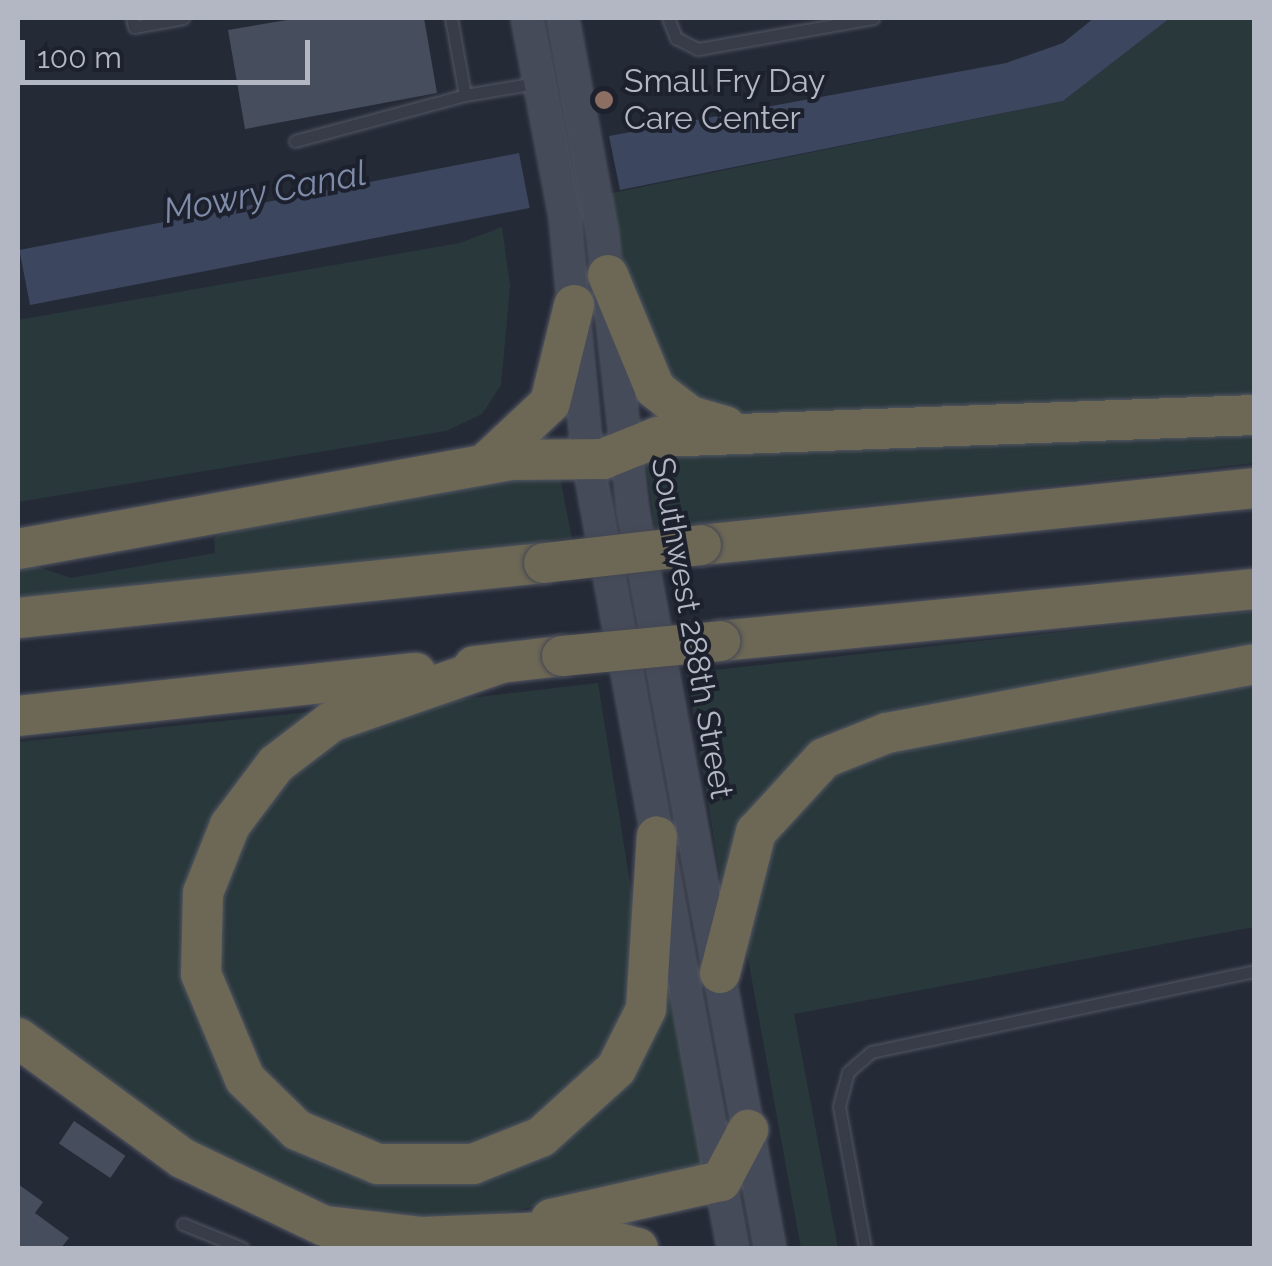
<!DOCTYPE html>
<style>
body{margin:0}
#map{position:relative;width:1272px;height:1266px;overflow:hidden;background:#252a37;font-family:Raleway,sans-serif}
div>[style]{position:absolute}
.green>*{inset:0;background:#29383b}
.water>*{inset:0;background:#3c465f;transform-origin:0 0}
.building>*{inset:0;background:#464d5c;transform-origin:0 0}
.roads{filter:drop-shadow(0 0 2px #535763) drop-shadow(0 0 2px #535763)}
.service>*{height:11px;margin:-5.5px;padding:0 5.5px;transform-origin:5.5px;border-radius:5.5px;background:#383c48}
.secondary>*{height:30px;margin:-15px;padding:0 15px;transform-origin:15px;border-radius:15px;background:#464b5a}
.motorway>*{height:40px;margin:-20px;padding:0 20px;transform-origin:20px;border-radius:20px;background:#6d6756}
.bridges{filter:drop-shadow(0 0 2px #434753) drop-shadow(0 0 2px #434753)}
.motorway-bridge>*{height:40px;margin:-20px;padding:0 20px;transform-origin:20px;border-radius:20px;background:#6d6756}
.dots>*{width:28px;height:28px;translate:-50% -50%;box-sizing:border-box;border:5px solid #1d212d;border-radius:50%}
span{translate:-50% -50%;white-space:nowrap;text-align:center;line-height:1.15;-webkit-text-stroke:8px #1d212d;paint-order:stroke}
.poi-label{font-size:32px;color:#b3b7c4}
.left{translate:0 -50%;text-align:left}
.street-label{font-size:32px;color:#b3b7c4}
.water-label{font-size:35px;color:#7e8ba9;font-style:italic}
.frame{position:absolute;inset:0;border:20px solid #b3b7c4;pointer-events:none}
.scale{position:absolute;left:20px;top:40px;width:290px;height:45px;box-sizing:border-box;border:5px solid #b3b7c4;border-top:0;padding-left:12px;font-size:30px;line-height:35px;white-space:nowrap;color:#b3b7c4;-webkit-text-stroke:8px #1d212d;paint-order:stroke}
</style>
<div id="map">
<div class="green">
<div style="clip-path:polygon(1170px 18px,1254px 18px,1254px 405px,753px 414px,690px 404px,640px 335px,607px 194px,1063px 101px)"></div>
<div style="clip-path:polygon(502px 227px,510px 286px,501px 385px,482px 414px,446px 431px,18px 502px,18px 320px,460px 243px)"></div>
<div style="clip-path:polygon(1254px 424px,1254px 463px,655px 529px,644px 448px)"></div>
<div style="clip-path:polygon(557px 461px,572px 540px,18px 598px,18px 560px,71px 578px,215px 553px,214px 538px,228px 531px)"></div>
<div style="clip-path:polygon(1254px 611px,1254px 655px,880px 721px,721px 882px,687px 673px)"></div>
<div style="clip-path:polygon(1254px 672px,1254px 927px,794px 1014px,838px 1248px,801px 1248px,746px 948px,760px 849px,837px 763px)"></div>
<div style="clip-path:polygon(598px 683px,644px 970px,618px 1049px,504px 1145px,358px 1147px,277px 1095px,223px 1001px,215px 928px,231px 858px,273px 791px,330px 742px,428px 703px)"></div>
<div style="clip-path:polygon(319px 711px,266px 753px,189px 997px,225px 1078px,307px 1153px,545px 1147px,665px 972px,707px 1173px,461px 1221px,329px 1208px,182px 1138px,18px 1019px,18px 742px)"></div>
</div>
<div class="water">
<div style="clip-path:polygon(1094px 18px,1170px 18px,1063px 101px,620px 190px,609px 136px,1006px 63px,1063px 43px)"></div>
<div style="left:519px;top:153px;width:56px;height:509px;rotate:79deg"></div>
</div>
<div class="building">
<div style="clip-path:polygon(299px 18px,424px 18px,437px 93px,245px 129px,228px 30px)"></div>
<div style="left:74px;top:1121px;width:62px;height:27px;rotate:34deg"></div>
<div style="clip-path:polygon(18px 1184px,43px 1202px,35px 1213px,69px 1238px,61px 1248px,18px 1248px)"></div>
</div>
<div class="roads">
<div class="service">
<div style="left:132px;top:18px;width:9px;rotate:77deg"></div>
<div style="left:134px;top:27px;width:50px;rotate:-10.4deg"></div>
<div style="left:451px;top:18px;width:78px;rotate:79.7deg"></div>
<div style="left:465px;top:95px;width:72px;rotate:-9.6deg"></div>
<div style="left:668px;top:18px;width:22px;rotate:68deg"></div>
<div style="left:676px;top:38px;width:25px;rotate:27deg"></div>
<div style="left:698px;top:49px;width:178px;rotate:-10deg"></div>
<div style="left:295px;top:141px;width:176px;rotate:-15.1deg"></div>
<div style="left:183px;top:1224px;width:64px;rotate:22.1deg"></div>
<div style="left:865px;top:1248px;width:144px;rotate:-100.4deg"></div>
<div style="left:839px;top:1106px;width:35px;rotate:-75deg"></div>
<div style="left:848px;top:1072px;width:30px;rotate:-41deg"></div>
<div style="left:871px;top:1052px;width:391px;rotate:-11.9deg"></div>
</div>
<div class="secondary">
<div style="left:527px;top:18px;width:204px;rotate:79.2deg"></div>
<div style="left:565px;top:218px;width:244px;rotate:84.6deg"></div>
<div style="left:588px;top:461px;width:800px;rotate:79.56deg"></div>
<div style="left:563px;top:18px;width:216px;rotate:79.6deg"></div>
<div style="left:602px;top:230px;width:282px;rotate:83.7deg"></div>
<div style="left:633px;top:510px;width:751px;rotate:79.48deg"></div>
</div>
<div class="motorway">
<div style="left:608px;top:275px;width:123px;rotate:67.6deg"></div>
<div style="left:655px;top:389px;width:44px;rotate:37.6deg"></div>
<div style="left:690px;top:416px;width:37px;rotate:16deg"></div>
<div style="left:489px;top:460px;width:83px;rotate:-43.1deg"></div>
<div style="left:550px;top:403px;width:101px;rotate:-76.2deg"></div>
<div style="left:701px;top:545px;width:556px;rotate:-5.88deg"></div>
<div style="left:18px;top:549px;width:501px;rotate:-10.23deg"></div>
<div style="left:511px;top:460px;width:92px;rotate:-0.6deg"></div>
<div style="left:603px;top:459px;width:59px;rotate:-21.8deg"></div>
<div style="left:658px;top:437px;width:596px;rotate:-2.11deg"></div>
<div style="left:18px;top:618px;width:529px;rotate:-5.97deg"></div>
<div style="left:720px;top:641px;width:537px;rotate:-5.56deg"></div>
<div style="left:501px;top:663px;width:180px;rotate:160.9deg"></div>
<div style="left:331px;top:722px;width:69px;rotate:142.6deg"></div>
<div style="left:276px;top:764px;width:76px;rotate:127deg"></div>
<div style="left:230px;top:825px;width:73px;rotate:111.7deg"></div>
<div style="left:203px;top:893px;width:81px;rotate:91.4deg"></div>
<div style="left:201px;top:974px;width:114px;rotate:67.3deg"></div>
<div style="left:245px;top:1079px;width:73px;rotate:44.4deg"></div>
<div style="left:297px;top:1130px;width:88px;rotate:22.8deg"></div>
<div style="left:378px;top:1164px;width:95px"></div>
<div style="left:473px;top:1164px;width:73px;rotate:-21.7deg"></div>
<div style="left:541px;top:1137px;width:101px;rotate:-42.2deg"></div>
<div style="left:616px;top:1069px;width:67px;rotate:-63.4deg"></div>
<div style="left:646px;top:1009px;width:173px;rotate:-86.4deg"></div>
<div style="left:474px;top:666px;width:89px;rotate:-6.5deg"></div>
<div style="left:18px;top:716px;width:400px;rotate:-6.2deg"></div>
<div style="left:720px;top:973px;width:146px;rotate:-75.7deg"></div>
<div style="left:756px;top:832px;width:100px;rotate:-47.4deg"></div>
<div style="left:824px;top:758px;width:68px;rotate:-21.6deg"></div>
<div style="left:887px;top:733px;width:373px;rotate:-10.6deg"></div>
<div style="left:18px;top:1038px;width:203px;rotate:36.2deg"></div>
<div style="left:182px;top:1158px;width:157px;rotate:25.6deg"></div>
<div style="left:324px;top:1226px;width:99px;rotate:6.4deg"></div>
<div style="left:422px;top:1237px;width:151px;rotate:-2.3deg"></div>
<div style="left:573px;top:1231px;width:67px;rotate:14.7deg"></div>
<div style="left:551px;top:1219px;width:174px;rotate:-12.6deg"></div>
<div style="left:721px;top:1181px;width:58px;rotate:-62.1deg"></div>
</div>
</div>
<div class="bridges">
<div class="motorway-bridge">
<div style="left:544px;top:563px;width:158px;rotate:-6.5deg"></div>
<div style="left:562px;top:656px;width:159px;rotate:-5.4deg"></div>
</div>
</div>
<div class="dots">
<div style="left:604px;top:100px;background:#8d6e63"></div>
</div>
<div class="poi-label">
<span class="left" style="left:624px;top:100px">Small Fry Day<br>Care Center</span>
</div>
<div class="street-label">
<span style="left:692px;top:628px;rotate:80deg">Southwest 288th Street</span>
</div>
<div class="water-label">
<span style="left:265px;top:192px;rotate:-11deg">Mowry Canal</span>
</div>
<div class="frame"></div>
<div class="scale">100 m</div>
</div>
